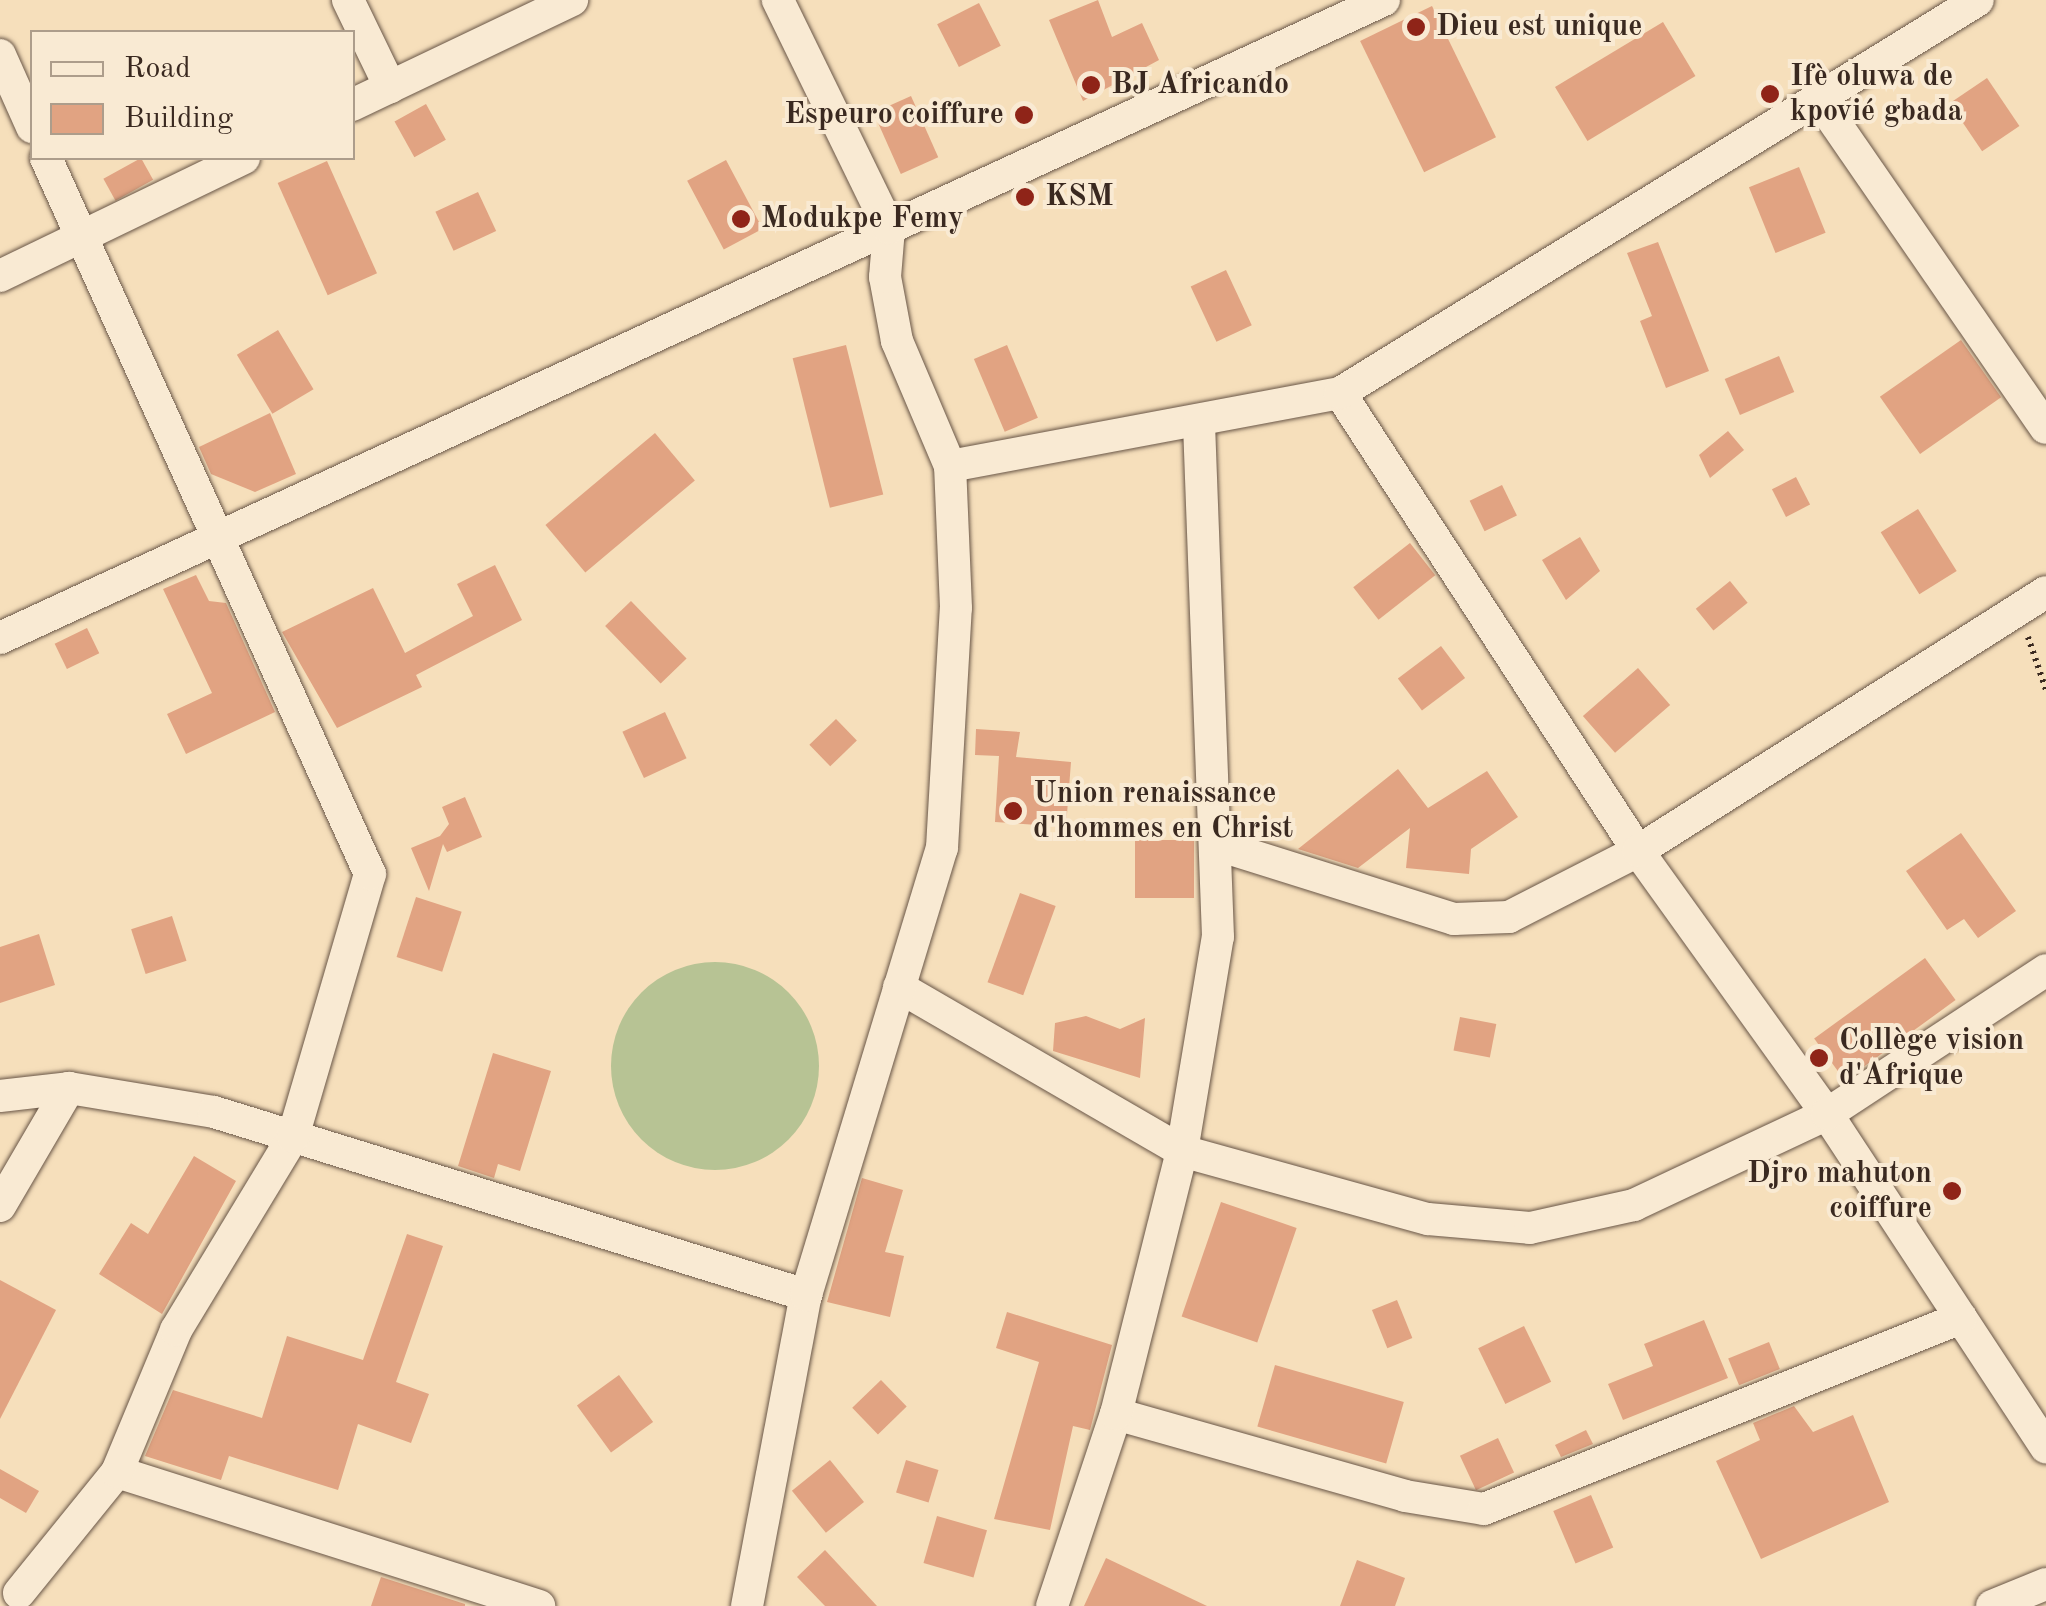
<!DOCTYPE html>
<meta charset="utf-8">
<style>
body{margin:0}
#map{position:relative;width:2046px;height:1606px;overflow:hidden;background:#f6dfbb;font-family:"Old Standard TT",serif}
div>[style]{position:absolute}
.green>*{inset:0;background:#b7c394}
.round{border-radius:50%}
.building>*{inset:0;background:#e1a382;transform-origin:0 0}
.path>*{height:6px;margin-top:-3px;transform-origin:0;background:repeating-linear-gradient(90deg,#3a2920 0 2.5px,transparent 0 7.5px)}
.roads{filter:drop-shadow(0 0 2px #695647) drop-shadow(0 0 2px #695647)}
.street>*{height:32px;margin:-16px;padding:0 16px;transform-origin:16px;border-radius:16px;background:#f9ead3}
.dots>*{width:28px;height:28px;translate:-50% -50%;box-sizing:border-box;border:5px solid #f9ead3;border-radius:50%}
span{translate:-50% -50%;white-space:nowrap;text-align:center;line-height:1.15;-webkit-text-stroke:8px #f9ead3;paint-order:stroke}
.poi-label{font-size:30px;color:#3a2920;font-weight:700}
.left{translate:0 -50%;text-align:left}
.right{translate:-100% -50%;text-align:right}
.legend{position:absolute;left:30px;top:30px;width:325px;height:130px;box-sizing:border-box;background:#f9ead3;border:2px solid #ad9d8b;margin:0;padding:12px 18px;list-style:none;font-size:30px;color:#3a2920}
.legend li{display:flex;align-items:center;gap:20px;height:50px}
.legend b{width:50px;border:2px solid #ad9d8b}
</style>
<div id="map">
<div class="green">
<div class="round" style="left:611px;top:962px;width:208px;height:208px"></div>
</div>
<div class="building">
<div style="clip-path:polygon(1098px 0,1112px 37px,1142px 23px,1159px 60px,1083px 101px,1049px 20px)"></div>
<div style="left:979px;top:3px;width:48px;height:47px;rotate:63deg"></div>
<div style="left:1432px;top:6px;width:146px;height:80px;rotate:64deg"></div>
<div style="left:1663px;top:22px;width:63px;height:126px;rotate:59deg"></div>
<div style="left:1987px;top:78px;width:58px;height:45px;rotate:56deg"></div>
<div style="left:911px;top:96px;width:67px;height:41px;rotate:66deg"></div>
<div style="left:426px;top:104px;width:41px;height:36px;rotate:61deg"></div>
<div style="left:141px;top:158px;width:25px;height:43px;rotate:61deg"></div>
<div style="left:726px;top:160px;width:78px;height:44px;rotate:62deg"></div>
<div style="left:327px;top:161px;width:123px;height:54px;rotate:66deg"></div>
<div style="left:1799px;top:167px;width:71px;height:54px;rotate:68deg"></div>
<div style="left:478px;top:192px;width:43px;height:47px;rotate:65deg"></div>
<div style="clip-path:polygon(1658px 242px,1709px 371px,1666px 388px,1640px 321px,1652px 316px,1627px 253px)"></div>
<div style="left:1226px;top:270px;width:61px;height:39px;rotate:65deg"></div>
<div style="left:278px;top:330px;width:69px;height:48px;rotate:59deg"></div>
<div style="left:1961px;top:340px;width:70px;height:99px;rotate:55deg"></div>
<div style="left:846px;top:345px;width:154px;height:55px;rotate:76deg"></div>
<div style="left:1007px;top:345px;width:79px;height:36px;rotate:67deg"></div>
<div style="left:1779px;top:356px;width:39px;height:59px;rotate:67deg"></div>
<div style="clip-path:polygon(270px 413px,296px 474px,255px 492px,211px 474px,199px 447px)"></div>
<div style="clip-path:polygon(1728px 431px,1744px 450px,1710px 478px,1699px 455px)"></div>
<div style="left:655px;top:433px;width:62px;height:143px;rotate:50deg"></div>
<div style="left:1796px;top:477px;width:31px;height:27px;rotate:63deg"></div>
<div style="left:1502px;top:485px;width:34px;height:36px;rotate:64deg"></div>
<div style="left:1918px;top:509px;width:73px;height:44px;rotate:58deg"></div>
<div style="clip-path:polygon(1580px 537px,1600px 571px,1566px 600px,1542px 560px)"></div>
<div style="left:1410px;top:543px;width:41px;height:72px;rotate:52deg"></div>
<div style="clip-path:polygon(495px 565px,522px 620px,416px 675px,422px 687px,337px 728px,282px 632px,373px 588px,405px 653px,473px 616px,457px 584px)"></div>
<div style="clip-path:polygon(196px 575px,209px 601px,226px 603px,275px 712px,186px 754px,167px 714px,212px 693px,163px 589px)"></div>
<div style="left:1730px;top:581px;width:28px;height:44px;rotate:51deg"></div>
<div style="left:631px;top:601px;width:80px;height:36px;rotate:46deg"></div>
<div style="left:87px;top:628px;width:28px;height:36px;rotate:64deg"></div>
<div style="left:1441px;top:646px;width:40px;height:54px;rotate:53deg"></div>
<div style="left:1638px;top:668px;width:49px;height:73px;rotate:49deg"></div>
<div style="left:665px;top:712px;width:51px;height:47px;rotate:65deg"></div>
<div style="left:836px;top:719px;width:30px;height:37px;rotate:46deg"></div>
<div style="clip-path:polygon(976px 729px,1020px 732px,1016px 757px,1071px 762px,1066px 827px,995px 822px,999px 756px,975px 755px)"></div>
<div style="clip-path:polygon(1398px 769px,1428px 808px,1487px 771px,1518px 817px,1471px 849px,1469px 874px,1406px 868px,1410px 828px,1358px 868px,1298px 849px)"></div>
<div style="clip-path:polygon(465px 797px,482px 837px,447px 852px,443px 844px,429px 891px,411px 848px,440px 836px,449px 824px,442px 807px)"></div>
<div style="clip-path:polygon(1961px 833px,2016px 911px,1978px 938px,1964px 919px,1947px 930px,1906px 871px)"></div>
<div style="left:1135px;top:840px;width:59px;height:58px"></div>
<div style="left:1020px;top:893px;width:38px;height:95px;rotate:20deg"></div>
<div style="left:416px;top:897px;width:48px;height:63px;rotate:18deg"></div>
<div style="left:172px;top:916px;width:47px;height:43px;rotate:72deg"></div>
<div style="clip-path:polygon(39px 934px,55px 985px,0 1003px,0 947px)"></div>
<div style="left:1925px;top:958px;width:52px;height:137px;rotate:54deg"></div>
<div style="clip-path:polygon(1086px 1016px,1120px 1029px,1145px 1018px,1140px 1078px,1053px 1051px,1055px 1023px)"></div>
<div style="left:1460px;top:1017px;width:37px;height:34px;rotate:11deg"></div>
<div style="clip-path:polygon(493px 1053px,551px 1071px,520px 1171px,498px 1164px,494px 1178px,458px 1166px)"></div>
<div style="clip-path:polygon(194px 1156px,236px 1181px,162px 1314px,99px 1274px,131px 1223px,148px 1234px)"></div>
<div style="clip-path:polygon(862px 1178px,903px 1190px,885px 1252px,904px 1256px,890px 1317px,827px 1302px)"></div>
<div style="left:1221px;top:1202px;width:80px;height:121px;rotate:19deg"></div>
<div style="clip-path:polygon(407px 1234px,443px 1246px,396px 1382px,429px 1394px,411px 1443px,358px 1424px,338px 1490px,229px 1456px,221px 1480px,145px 1456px,173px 1390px,262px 1418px,287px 1336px,363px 1360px)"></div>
<div style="clip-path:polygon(0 1280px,56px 1310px,0 1419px)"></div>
<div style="left:1397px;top:1300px;width:41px;height:27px;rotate:68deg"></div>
<div style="clip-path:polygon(1007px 1312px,1112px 1345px,1090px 1430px,1073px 1426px,1050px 1530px,994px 1519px,1039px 1362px,996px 1348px)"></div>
<div style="clip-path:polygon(1704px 1320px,1728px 1378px,1623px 1420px,1608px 1384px,1653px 1366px,1644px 1344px)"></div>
<div style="left:1524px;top:1326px;width:62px;height:51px;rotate:64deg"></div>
<div style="left:1769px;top:1342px;width:29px;height:44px;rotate:68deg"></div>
<div style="left:1275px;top:1365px;width:134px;height:64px;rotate:16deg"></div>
<div style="left:619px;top:1375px;width:58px;height:52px;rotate:54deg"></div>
<div style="left:881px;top:1380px;width:37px;height:40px;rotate:46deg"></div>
<div style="clip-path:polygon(1794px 1406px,1813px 1432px,1853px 1415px,1889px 1502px,1761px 1559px,1716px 1461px,1760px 1440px,1753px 1423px)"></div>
<div style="clip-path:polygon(1586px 1430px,1593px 1444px,1561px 1457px,1555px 1445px)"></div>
<div style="left:1498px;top:1438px;width:38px;height:42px;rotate:65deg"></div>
<div style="left:830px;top:1460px;width:54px;height:49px;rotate:51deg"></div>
<div style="left:906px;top:1460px;width:34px;height:34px;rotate:17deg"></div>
<div style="clip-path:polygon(0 1469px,39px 1491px,26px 1513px,0 1498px)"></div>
<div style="left:1591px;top:1495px;width:57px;height:41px;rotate:67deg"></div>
<div style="left:937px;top:1516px;width:52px;height:49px;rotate:16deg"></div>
<div style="clip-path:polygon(825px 1550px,877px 1606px,825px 1606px,797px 1577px)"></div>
<div style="clip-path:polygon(1106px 1558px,1207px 1606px,1084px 1606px)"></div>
<div style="clip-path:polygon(1357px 1560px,1405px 1578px,1395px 1606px,1340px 1606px)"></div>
<div style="clip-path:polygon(381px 1577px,465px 1604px,465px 1606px,371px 1606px)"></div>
</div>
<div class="path">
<div style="left:2028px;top:637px;width:56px;rotate:71.2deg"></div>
</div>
<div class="roads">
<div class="street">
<div style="left:348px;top:0;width:97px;rotate:64.2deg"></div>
<div style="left:0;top:55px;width:79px;rotate:66deg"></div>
<div style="left:1820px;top:101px;width:397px;rotate:55.4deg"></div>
<div style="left:352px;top:105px;width:244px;rotate:-25.5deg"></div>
<div style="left:0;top:276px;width:271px;rotate:-25.8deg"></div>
<div style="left:1340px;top:393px;width:546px;rotate:56.95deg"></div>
<div style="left:1638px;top:851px;width:324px;rotate:54.3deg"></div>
<div style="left:1827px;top:1114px;width:399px;rotate:56.7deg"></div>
<div style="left:950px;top:466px;width:397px;rotate:-10.6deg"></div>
<div style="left:1340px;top:393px;width:749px;rotate:-31.63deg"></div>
<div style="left:0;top:638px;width:1524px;rotate:-24.75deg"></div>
<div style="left:1221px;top:846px;width:244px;rotate:17.4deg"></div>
<div style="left:1454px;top:919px;width:55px;rotate:-2.1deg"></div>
<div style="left:1509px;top:917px;width:145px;rotate:-27.1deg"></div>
<div style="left:1638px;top:851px;width:483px;rotate:-32.4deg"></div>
<div style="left:899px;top:987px;width:327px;rotate:30.1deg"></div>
<div style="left:1182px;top:1151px;width:255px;rotate:15.5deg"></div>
<div style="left:1428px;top:1219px;width:102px;rotate:5deg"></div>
<div style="left:1530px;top:1228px;width:107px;rotate:-12.5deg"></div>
<div style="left:1634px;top:1205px;width:213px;rotate:-25.2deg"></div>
<div style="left:1827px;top:1114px;width:262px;rotate:-33.3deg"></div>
<div style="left:0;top:1096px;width:69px;rotate:-6.6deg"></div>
<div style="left:69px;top:1088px;width:147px;rotate:9.4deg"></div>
<div style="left:214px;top:1112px;width:620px;rotate:17.18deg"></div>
<div style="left:0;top:1206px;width:137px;rotate:-59.7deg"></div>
<div style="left:1116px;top:1414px;width:300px;rotate:15.8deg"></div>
<div style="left:1405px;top:1496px;width:80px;rotate:9.3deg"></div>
<div style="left:1484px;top:1509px;width:514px;rotate:-21.82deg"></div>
<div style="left:117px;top:1472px;width:443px;rotate:17.6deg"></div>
<div style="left:19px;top:1593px;width:156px;rotate:-51deg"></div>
<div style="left:117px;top:1472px;width:154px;rotate:-67.4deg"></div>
<div style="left:176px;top:1330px;width:226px;rotate:-58.8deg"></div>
<div style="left:293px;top:1137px;width:274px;rotate:-73.7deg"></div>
<div style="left:370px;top:874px;width:786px;rotate:-114.35deg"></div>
<div style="left:747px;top:1606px;width:317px;rotate:-79.3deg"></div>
<div style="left:806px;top:1295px;width:467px;rotate:-73.1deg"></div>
<div style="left:942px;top:848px;width:240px;rotate:-86.7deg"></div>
<div style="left:956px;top:608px;width:142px;rotate:-92.4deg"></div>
<div style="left:950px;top:466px;width:136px;rotate:-113deg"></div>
<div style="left:897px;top:341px;width:65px;rotate:-100.6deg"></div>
<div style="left:885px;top:277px;width:49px;rotate:-85.3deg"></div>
<div style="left:889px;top:228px;width:254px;rotate:-116deg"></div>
<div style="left:1052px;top:1606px;width:202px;rotate:-71.6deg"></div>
<div style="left:1116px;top:1414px;width:271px;rotate:-75.9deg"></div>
<div style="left:1182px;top:1151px;width:217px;rotate:-80.5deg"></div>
<div style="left:1218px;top:937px;width:513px;rotate:-92.12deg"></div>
<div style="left:1992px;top:1606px;width:58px;rotate:-22.2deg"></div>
</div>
</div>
<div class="dots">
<div style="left:1416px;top:27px;background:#8f2418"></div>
<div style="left:1091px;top:85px;background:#8f2418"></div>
<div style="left:1770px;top:94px;background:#8f2418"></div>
<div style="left:1024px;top:115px;background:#8f2418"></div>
<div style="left:1025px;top:197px;background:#8f2418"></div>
<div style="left:741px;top:219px;background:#8f2418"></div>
<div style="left:1013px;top:811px;background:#8f2418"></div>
<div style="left:1819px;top:1058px;background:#8f2418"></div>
<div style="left:1952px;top:1191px;background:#8f2418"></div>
</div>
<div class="poi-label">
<span class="left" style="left:1436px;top:27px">Dieu est unique</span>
<span class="left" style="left:1790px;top:94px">Ifè oluwa de<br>kpovié gbada</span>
<span class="left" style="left:1111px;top:85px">BJ Africando</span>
<span class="right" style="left:1004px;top:115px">Espeuro coiffure</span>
<span class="left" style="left:1045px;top:197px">KSM</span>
<span class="left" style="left:761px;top:219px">Modukpe Femy</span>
<span class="left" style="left:1033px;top:811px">Union renaissance<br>d'hommes en Christ</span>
<span class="left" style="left:1839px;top:1058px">Collège vision<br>d'Afrique</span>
<span class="right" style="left:1932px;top:1191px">Djro mahuton<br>coiffure</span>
</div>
<ul class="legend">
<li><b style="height:12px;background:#f9ead3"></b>Road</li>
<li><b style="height:28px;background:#e1a382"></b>Building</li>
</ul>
</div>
